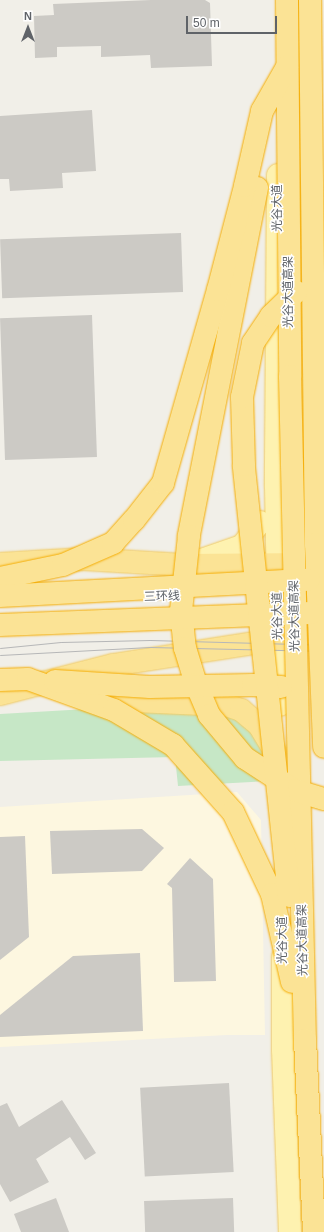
<!DOCTYPE html>
<meta charset="utf-8">
<style>
body{margin:0}
#map{position:relative;width:324px;height:1232px;overflow:hidden;background:#f1efe8;font-family:Arial,"Noto Sans SC",sans-serif}
div>[style]{position:absolute}
.commercial>*{inset:0;background:#fdf7e0}
.green>*{inset:0;background:#c6e7c6}
.building>*{inset:0;background:#cccac5;transform-origin:0 0}
.roads{filter:drop-shadow(0 0 1px #f0ca62) drop-shadow(0 0 1px #f0ca62)}
.major>*{height:22px;margin:-11px;padding:0 11px;transform-origin:11px;border-radius:11px;background:#fef2b0}
.highway>*{height:22px;margin:-11px;padding:0 11px;transform-origin:11px;border-radius:11px;background:#fbe395}
.tram>*{height:1px;margin:-0.5px;padding:0 0.5px;transform-origin:0.5px;border-radius:0.5px;background:#b6b7b8}
.bridges{filter:drop-shadow(0 0 1px #f5ad04) drop-shadow(0 0 1px #f5ad04)}
.highway-bridge>*{height:22px;margin:-11px;padding:0 11px;transform-origin:11px;border-radius:11px;background:#fbe395}
span{translate:-50% -50%;white-space:nowrap;text-align:center;line-height:1.15;-webkit-text-stroke:3px #fff;paint-order:stroke}
.street-label{font-size:12px;color:#5f6368}
.north{position:absolute;left:8px;top:8px;width:40px;height:40px;-webkit-text-stroke:3px #fff;paint-order:stroke;rotate:0deg;font-size:11px;font-weight:700;line-height:16px;text-align:center;color:#5f6368}
.north::after{content:'';display:block;margin:auto;width:14px;height:18px;background:#5f6368;clip-path:polygon(50% 0,100% 100%,50% 72%,0 100%)}
.scale{position:absolute;left:186px;top:16px;width:91px;height:18px;box-sizing:border-box;border:2px solid #5f6368;border-top:0;padding-left:5px;font-size:12px;line-height:14px;white-space:nowrap;color:#5f6368;-webkit-text-stroke:3px #fff;paint-order:stroke}
</style>
<div id="map">
<div class="commercial">
<div style="clip-path:polygon(237px 792px,261px 820px,265px 1035px,227px 1035px,0 1047px,0 807px)"></div>
</div>
<div class="green">
<div style="clip-path:polygon(87px 709px,223px 712px,257px 732px,269px 781px,178px 786px,175px 757px,0 761px,0 714px)"></div>
</div>
<div class="building">
<div style="clip-path:polygon(151px 0,205px 0,210px 3px,212px 66px,151px 68px,150px 55px,101px 57px,101px 46px,57px 47px,57px 57px,35px 58px,34px 16px,54px 15px,53px 4px)"></div>
<div style="clip-path:polygon(92px 110px,96px 171px,62px 173px,63px 188px,10px 191px,9px 179px,0 179px,0 116px)"></div>
<div style="left:181px;top:233px;width:59px;height:181px;rotate:88deg"></div>
<div style="left:92px;top:315px;width:142px;height:92px;rotate:88deg"></div>
<div style="clip-path:polygon(142px 829px,164px 848px,142px 871px,52px 874px,50px 831px)"></div>
<div style="clip-path:polygon(25px 836px,29px 937px,0 960px,0 837px)"></div>
<div style="clip-path:polygon(190px 858px,213px 879px,216px 981px,174px 982px,172px 888px,167px 884px)"></div>
<div style="clip-path:polygon(140px 953px,143px 1031px,0 1037px,0 1015px,73px 956px)"></div>
<div style="left:229px;top:1083px;width:89px;height:89px;rotate:87deg"></div>
<div style="clip-path:polygon(62px 1100px,96px 1153px,85px 1160px,70px 1137px,36px 1159px,49px 1182px,10px 1202px,0 1184px,0 1106px,7px 1103px,19px 1127px)"></div>
<div style="clip-path:polygon(56px 1198px,69px 1232px,21px 1232px,14px 1214px)"></div>
<div style="left:233px;top:1198px;width:34px;height:89px;rotate:88deg"></div>
</div>
<div class="roads">
<div class="major">
<div style="left:278px;top:175px;width:311px;rotate:90.4deg"></div>
<div style="left:276px;top:486px;width:219px;rotate:89deg"></div>
<div style="left:193px;top:563px;width:52px;rotate:-19.1deg"></div>
<div style="left:242px;top:546px;width:30px;rotate:-53deg"></div>
<div style="left:283px;top:957px;width:93px;rotate:90deg"></div>
<div style="left:283px;top:1050px;width:182px;rotate:87.8deg"></div>
</div>
<div class="highway">
<div style="left:0;top:564px;width:84px;rotate:-3.4deg"></div>
<div style="left:84px;top:559px;width:100px;rotate:3.4deg"></div>
<div style="left:184px;top:565px;width:129px;rotate:-0.4deg"></div>
<div style="left:0;top:694px;width:117px;rotate:-14.4deg"></div>
<div style="left:113px;top:665px;width:168px;rotate:-8.9deg"></div>
<div style="left:279px;top:639px;width:45px"></div>
<div style="left:89px;top:699px;width:137px;rotate:2.5deg"></div>
<div style="left:226px;top:705px;width:16px;rotate:18deg"></div>
<div style="left:241px;top:710px;width:23px;rotate:40deg"></div>
<div style="left:259px;top:725px;width:31px;rotate:59deg"></div>
</div>
</div>
<div class="tram">
<div style="left:0;top:648px;width:61px;rotate:-5.6deg"></div>
<div style="left:61px;top:642px;width:89px;rotate:-1.3deg"></div>
<div style="left:150px;top:640px;width:174px;rotate:1.6deg"></div>
<div style="left:0;top:655px;width:150px;rotate:-3.1deg"></div>
<div style="left:150px;top:647px;width:174px;rotate:1.3deg"></div>
</div>
<div class="bridges">
<div class="highway-bridge">
<div style="left:287px;top:0;width:376px;rotate:89.5deg"></div>
<div style="left:290px;top:376px;width:664px;rotate:88.71deg"></div>
<div style="left:305px;top:1040px;width:192px;rotate:87.3deg"></div>
<div style="left:310px;top:0;width:544px;rotate:89.37deg"></div>
<div style="left:316px;top:544px;width:203px;rotate:87.7deg"></div>
<div style="left:257px;top:188px;width:355px;rotate:101.1deg"></div>
<div style="left:189px;top:536px;width:75px;rotate:96.1deg"></div>
<div style="left:181px;top:611px;width:37px;rotate:84deg"></div>
<div style="left:185px;top:648px;width:38px;rotate:73deg"></div>
<div style="left:196px;top:684px;width:34px;rotate:67deg"></div>
<div style="left:209px;top:715px;width:56px;rotate:50.1deg"></div>
<div style="left:245px;top:758px;width:59px;rotate:33.1deg"></div>
<div style="left:294px;top:790px;width:31px;rotate:17deg"></div>
<div style="left:0;top:578px;width:64px;rotate:-11.7deg"></div>
<div style="left:63px;top:565px;width:55px;rotate:-23.7deg"></div>
<div style="left:113px;top:543px;width:31px;rotate:-48deg"></div>
<div style="left:134px;top:520px;width:47px;rotate:-51.9deg"></div>
<div style="left:163px;top:483px;width:201px;rotate:-74.1deg"></div>
<div style="left:218px;top:290px;width:107px;rotate:-75.4deg"></div>
<div style="left:245px;top:186px;width:77px;rotate:-77.2deg"></div>
<div style="left:262px;top:111px;width:51px;rotate:-60.4deg"></div>
<div style="left:0;top:596px;width:309px;rotate:-3deg"></div>
<div style="left:0;top:625px;width:311px;rotate:-2.2deg"></div>
<div style="left:0;top:680px;width:28px;rotate:-2deg"></div>
<div style="left:28px;top:679px;width:91px;rotate:19.8deg"></div>
<div style="left:114px;top:710px;width:69px;rotate:30.7deg"></div>
<div style="left:173px;top:745px;width:90px;rotate:48.2deg"></div>
<div style="left:233px;top:812px;width:91px;rotate:64.6deg"></div>
<div style="left:272px;top:894px;width:90px;rotate:77.2deg"></div>
<div style="left:55px;top:681px;width:95px;rotate:3.6deg"></div>
<div style="left:150px;top:687px;width:103px;rotate:-1.1deg"></div>
<div style="left:253px;top:685px;width:28px;rotate:4deg"></div>
<div style="left:289px;top:896px;width:433px;rotate:-96deg"></div>
<div style="left:244px;top:465px;width:68px;rotate:-91.7deg"></div>
<div style="left:242px;top:397px;width:55px;rotate:-78.5deg"></div>
<div style="left:253px;top:343px;width:32px;rotate:-56deg"></div>
<div style="left:271px;top:316px;width:35px;rotate:-44deg"></div>
</div>
</div>
<div class="street-label">
<span style="left:278px;top:208px;rotate:-90deg">光谷大道</span>
<span style="left:289px;top:292px;rotate:-90deg">光谷大道高架</span>
<span style="left:162px;top:597px;rotate:-2deg">三环线</span>
<span style="left:278px;top:616px;rotate:-91deg">光谷大道</span>
<span style="left:295px;top:616px;rotate:-91deg">光谷大道高架</span>
<span style="left:283px;top:940px;rotate:-90deg">光谷大道</span>
<span style="left:303px;top:940px;rotate:-91deg">光谷大道高架</span>
</div>
<div class="north">N</div>
<div class="scale">50 m</div>
</div>
